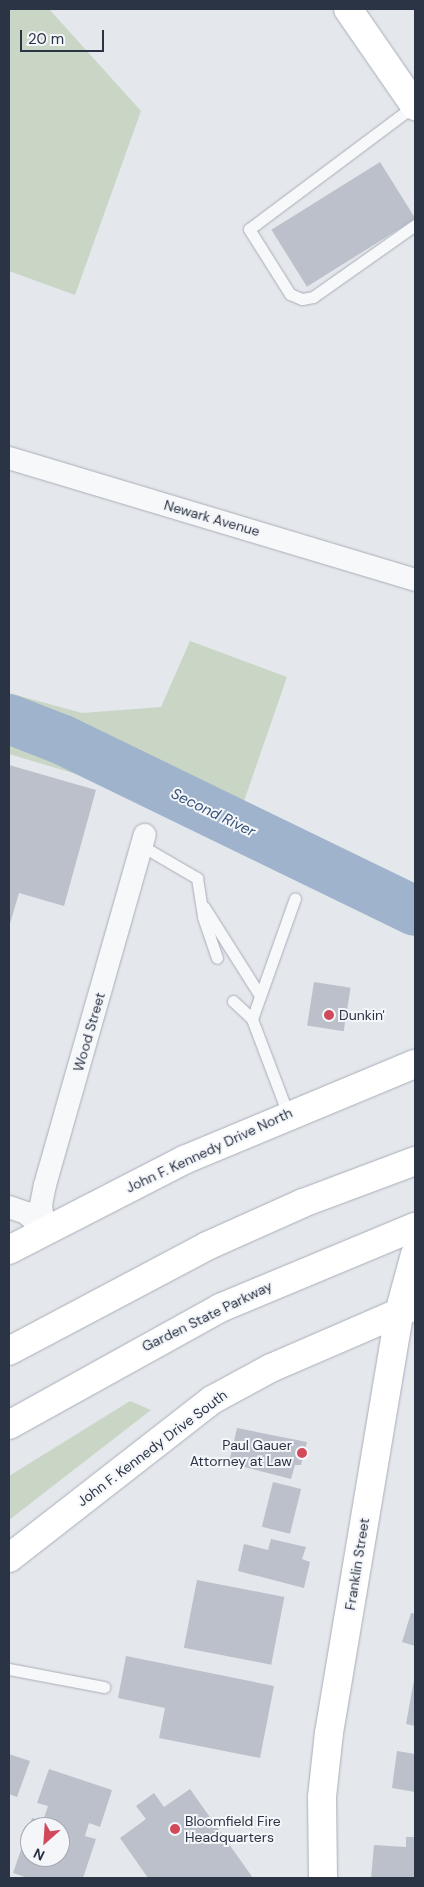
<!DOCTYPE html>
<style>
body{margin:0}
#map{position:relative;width:424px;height:1887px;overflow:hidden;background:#e4e7ec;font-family:"DM Sans",sans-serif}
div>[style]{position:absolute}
.green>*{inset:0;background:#c9d6c5}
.river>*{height:50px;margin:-25px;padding:0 25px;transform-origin:25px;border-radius:25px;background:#9fb4cc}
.building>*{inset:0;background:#bbc0ca;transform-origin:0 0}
.roads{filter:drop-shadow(0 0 1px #a9aeb7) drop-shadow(0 0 1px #a9aeb7)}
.service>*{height:11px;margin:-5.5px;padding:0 5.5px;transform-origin:5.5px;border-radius:5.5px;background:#f7f8fa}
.minor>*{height:22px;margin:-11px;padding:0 11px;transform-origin:11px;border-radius:11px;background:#f7f8fa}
.secondary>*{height:28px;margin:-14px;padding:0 14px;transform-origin:14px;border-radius:14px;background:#fff}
.motorway>*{height:28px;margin:-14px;padding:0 14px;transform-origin:14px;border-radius:14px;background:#fff}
.dots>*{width:14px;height:14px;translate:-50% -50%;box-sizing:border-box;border:2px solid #f4f6f9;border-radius:50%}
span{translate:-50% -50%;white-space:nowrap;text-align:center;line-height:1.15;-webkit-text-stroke:4px #f4f6f9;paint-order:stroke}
.street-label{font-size:14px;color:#2b3445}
.poi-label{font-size:14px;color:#2b3445}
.left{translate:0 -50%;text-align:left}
.right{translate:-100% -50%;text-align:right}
.water-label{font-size:15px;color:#34527a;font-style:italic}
.frame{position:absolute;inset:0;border:10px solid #2b3445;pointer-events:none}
.north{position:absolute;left:20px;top:1817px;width:50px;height:50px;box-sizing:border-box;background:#f4f6f9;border:1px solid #a4a8b1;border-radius:50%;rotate:206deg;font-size:14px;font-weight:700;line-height:20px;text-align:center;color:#2b3445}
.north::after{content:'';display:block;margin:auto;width:18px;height:22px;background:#d1495b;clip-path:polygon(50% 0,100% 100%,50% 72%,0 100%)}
.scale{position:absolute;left:20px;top:30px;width:84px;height:22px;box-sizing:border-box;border:2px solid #2b3445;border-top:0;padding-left:6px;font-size:15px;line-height:18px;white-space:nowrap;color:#2b3445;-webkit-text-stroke:4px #f4f6f9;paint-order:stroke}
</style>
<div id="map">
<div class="green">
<div style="clip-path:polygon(9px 9px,49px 9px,141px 111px,75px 295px,9px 271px)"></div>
<div style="clip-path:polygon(190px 641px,287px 677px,243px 804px,86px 777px,9px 754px,9px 693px,82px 713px,161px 707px)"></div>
<div style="clip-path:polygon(130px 1401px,151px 1410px,9px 1520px,9px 1476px)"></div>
</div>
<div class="river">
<div style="left:9px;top:719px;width:58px;rotate:21.3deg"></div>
<div style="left:63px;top:740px;width:391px;rotate:25.9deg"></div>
</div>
<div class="building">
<div style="left:380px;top:162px;width:67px;height:128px;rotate:58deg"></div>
<div style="clip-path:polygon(9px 765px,96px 790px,64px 906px,19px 893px,9px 927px)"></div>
<div style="left:314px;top:982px;width:37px;height:44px;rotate:9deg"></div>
<div style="clip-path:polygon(237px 1428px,307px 1442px,301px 1465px,295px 1465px,291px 1479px,229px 1463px)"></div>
<div style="left:273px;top:1482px;width:29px;height:46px;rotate:14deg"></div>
<div style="clip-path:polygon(271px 1539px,306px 1547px,302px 1559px,310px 1562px,304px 1588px,238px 1571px,244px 1544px,268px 1550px)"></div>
<div style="left:197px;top:1580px;width:89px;height:69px;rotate:11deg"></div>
<div style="clip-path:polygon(411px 1613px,415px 1614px,415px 1646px,402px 1642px)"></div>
<div style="clip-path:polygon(126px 1656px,274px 1686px,260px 1758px,159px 1738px,165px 1708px,118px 1698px)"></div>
<div style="clip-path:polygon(414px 1680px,415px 1680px,415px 1726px,406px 1724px)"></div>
<div style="clip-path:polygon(397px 1751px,415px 1754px,415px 1792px,392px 1788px)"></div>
<div style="clip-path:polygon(9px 1754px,30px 1761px,17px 1797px,9px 1794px)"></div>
<div style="clip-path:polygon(evenodd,49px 1769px,112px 1790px,100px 1827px,89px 1823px,85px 1836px,96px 1839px,83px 1878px,28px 1878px,13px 1873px,32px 1818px,43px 1821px,48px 1806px,37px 1803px,49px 1769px,30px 1827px,60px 1827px,60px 1857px,30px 1857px,30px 1827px)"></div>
<div style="clip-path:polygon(190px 1789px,253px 1878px,148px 1878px,120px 1838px,146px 1819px,136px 1806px,154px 1793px,164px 1807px)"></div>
<div style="clip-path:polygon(406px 1837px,415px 1837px,415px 1878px,371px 1878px,374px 1845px,406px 1847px)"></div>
</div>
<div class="roads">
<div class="service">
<div style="left:415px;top:105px;width:207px;rotate:143.2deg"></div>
<div style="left:249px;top:229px;width:77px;rotate:57.8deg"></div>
<div style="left:290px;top:294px;width:13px;rotate:23deg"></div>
<div style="left:302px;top:299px;width:11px;rotate:-10deg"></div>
<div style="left:313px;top:297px;width:125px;rotate:-35.2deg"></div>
<div style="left:142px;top:846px;width:64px;rotate:30.2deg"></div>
<div style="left:197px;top:878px;width:39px;rotate:81deg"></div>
<div style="left:203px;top:917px;width:43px;rotate:71.1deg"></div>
<div style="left:204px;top:907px;width:103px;rotate:57.7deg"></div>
<div style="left:233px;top:1001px;width:26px;rotate:43deg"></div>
<div style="left:288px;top:1114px;width:102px;rotate:-110.8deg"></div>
<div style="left:252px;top:1019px;width:128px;rotate:-70.4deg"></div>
<div style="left:9px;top:1669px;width:97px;rotate:10.7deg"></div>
</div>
<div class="minor">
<div style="left:9px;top:458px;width:424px;rotate:16.7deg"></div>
<div style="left:9px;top:1207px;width:18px;rotate:19deg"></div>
<div style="left:26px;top:1213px;width:24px;rotate:42deg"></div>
<div style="left:44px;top:1229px;width:24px;rotate:-97deg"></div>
<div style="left:41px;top:1205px;width:20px;rotate:-79deg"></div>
<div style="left:45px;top:1185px;width:364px;rotate:-74.1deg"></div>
</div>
<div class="secondary">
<div style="left:348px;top:9px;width:118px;rotate:55.4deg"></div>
<div style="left:9px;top:1250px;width:197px;rotate:-27.2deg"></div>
<div style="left:184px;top:1160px;width:250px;rotate:-22.6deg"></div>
<div style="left:9px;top:1558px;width:257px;rotate:-37.9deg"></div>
<div style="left:212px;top:1400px;width:67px;rotate:-28.5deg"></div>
<div style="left:271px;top:1368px;width:154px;rotate:-23.4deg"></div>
<div style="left:323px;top:1878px;width:81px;rotate:-90.7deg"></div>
<div style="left:322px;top:1797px;width:64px;rotate:-83.8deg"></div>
<div style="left:329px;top:1733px;width:426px;rotate:-80.5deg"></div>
<div style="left:399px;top:1313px;width:61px;rotate:-74.8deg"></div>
</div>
<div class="motorway">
<div style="left:9px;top:1351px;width:224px;rotate:-27.9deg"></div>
<div style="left:207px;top:1246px;width:105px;rotate:-24.1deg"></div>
<div style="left:303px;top:1203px;width:120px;rotate:-20.6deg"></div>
<div style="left:9px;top:1425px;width:241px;rotate:-29deg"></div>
<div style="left:220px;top:1308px;width:211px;rotate:-22.6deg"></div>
</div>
</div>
<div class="dots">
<div style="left:329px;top:1015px;background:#d1495b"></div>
<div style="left:302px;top:1453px;background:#d1495b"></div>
<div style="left:175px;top:1829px;background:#d1495b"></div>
</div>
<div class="street-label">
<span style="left:212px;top:518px;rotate:16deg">Newark Avenue</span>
<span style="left:89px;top:1032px;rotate:-74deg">Wood Street</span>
<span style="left:209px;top:1150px;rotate:-25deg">John F. Kennedy Drive North</span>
<span style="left:207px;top:1316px;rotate:-26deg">Garden State Parkway</span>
<span style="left:152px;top:1448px;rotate:-37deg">John F. Kennedy Drive South</span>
<span style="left:357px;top:1564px;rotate:-81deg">Franklin Street</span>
</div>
<div class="poi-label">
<span class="left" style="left:339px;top:1015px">Dunkin'</span>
<span class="right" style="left:292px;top:1453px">Paul Gauer<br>Attorney at Law</span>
<span class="left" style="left:185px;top:1829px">Bloomfield Fire<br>Headquarters</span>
</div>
<div class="water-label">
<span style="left:213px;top:813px;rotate:26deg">Second River</span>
</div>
<div class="frame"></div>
<div class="north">N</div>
<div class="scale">20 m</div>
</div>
